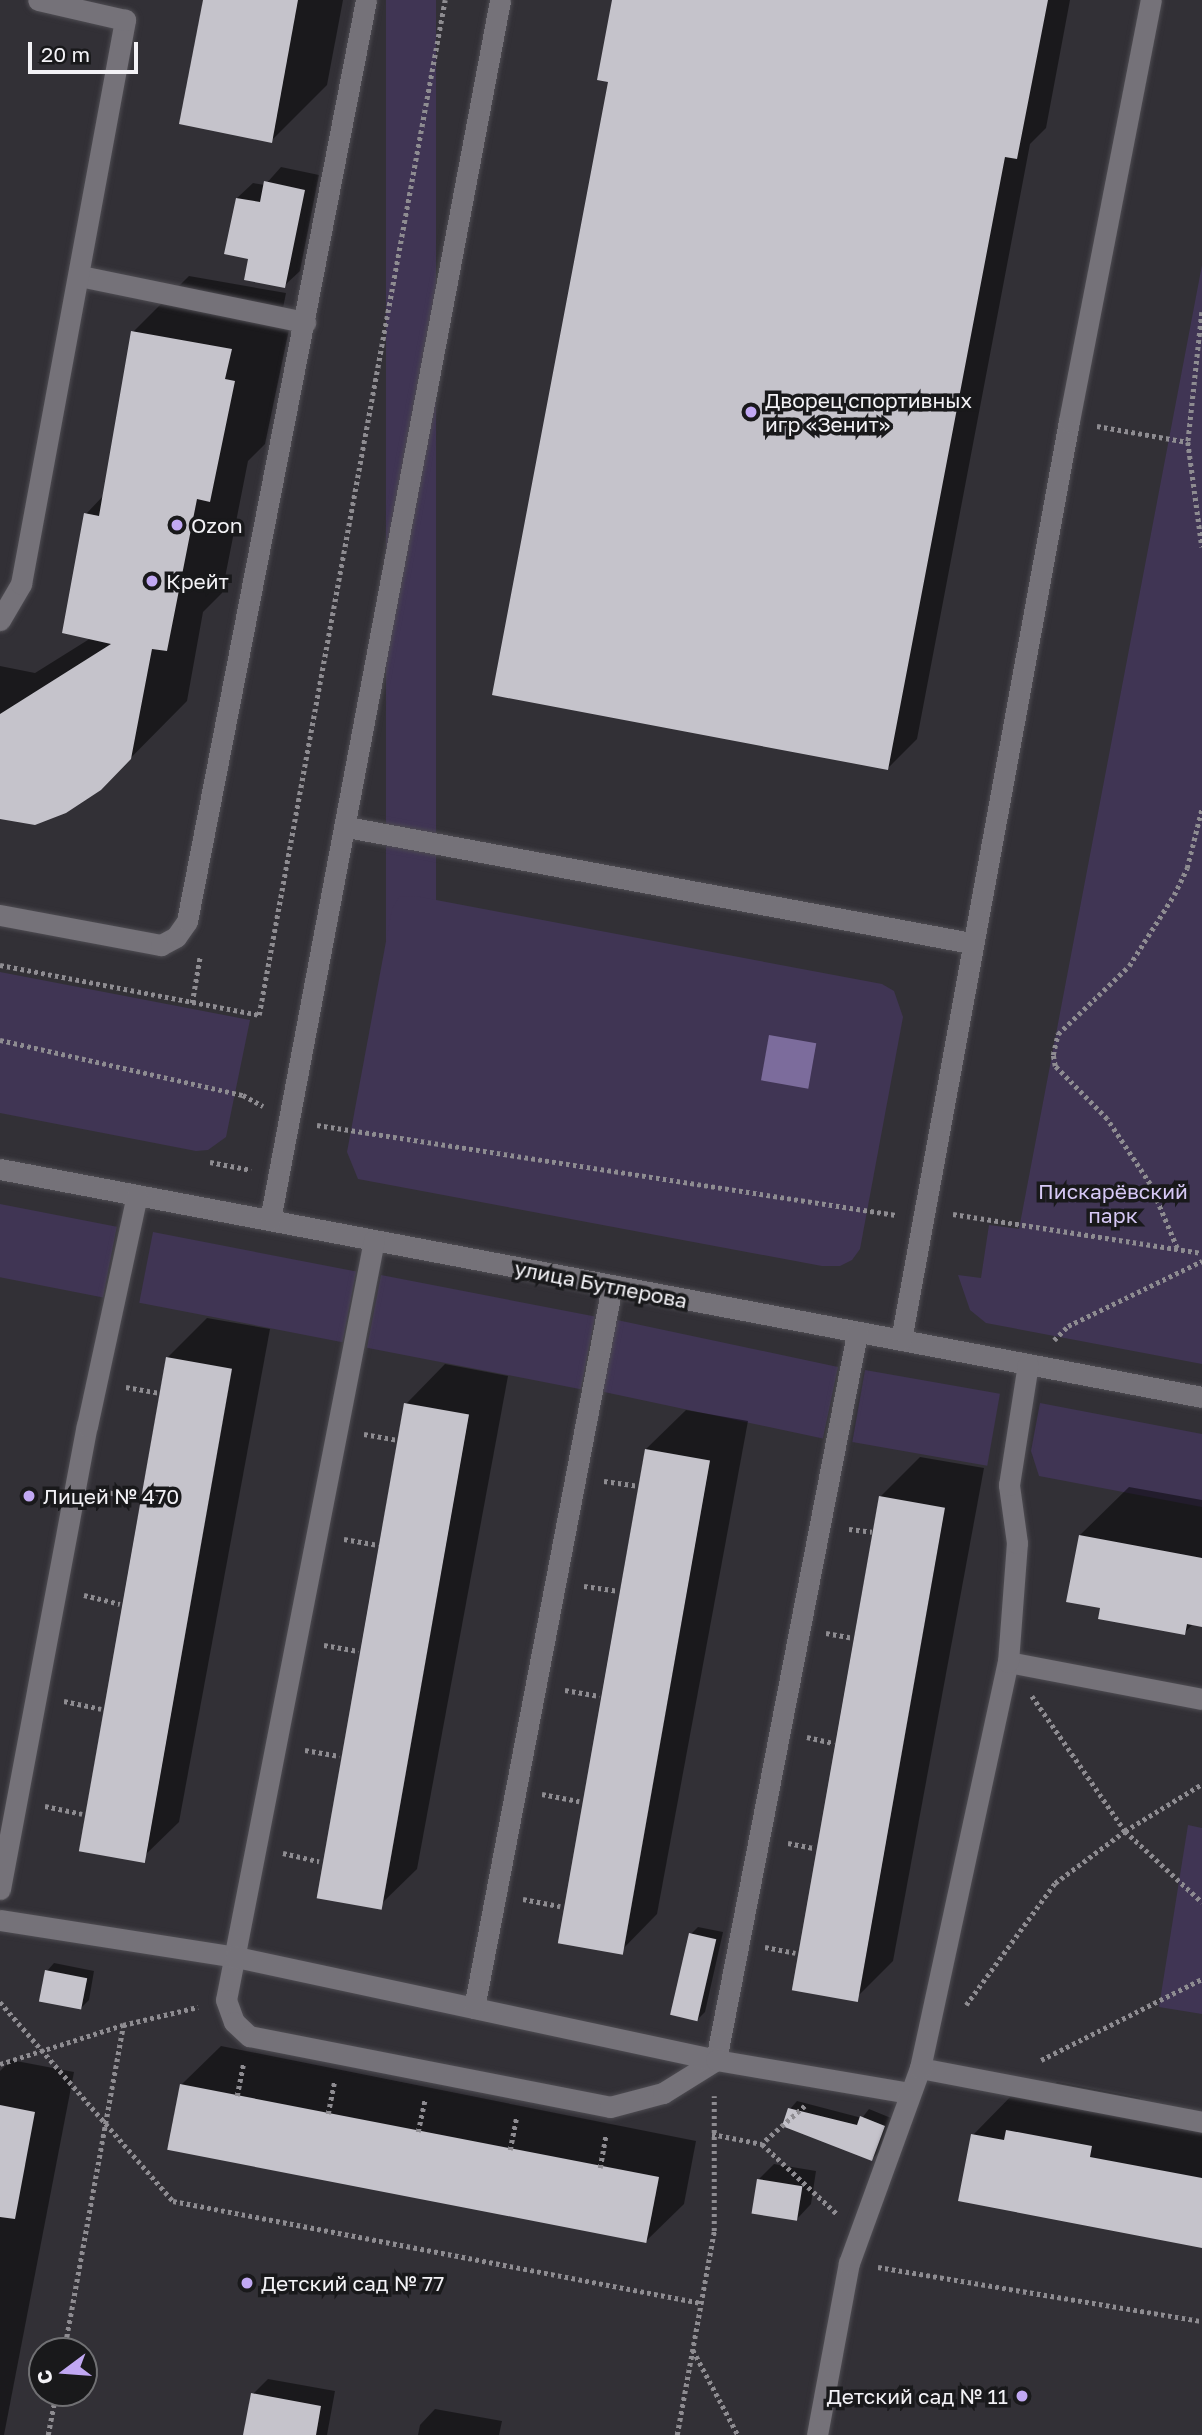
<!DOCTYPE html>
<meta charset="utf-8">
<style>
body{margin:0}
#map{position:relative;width:1202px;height:2435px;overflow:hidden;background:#323036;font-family:"Golos Text",sans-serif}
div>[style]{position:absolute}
.green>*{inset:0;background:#403554;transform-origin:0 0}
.water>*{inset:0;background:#7c6c9c;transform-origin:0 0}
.shadow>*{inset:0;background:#0007}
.building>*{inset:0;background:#c5c3cb;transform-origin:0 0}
.path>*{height:4.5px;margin-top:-2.25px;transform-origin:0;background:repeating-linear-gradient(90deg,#8e8c91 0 3.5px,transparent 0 7px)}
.roads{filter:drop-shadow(0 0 2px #4e4c52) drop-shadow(0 0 2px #4e4c52)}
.minor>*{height:21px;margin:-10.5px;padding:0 10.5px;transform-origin:10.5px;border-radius:10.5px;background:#757279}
.dots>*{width:19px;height:19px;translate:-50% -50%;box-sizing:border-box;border:4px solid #19191b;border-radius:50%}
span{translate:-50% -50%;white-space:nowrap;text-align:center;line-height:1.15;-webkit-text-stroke:7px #19191b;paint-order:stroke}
.poi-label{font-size:21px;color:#f3f2f6}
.left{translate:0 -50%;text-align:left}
.right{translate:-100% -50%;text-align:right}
.park-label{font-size:21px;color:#d6c8f5}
.street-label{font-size:21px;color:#f3f2f6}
.north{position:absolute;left:28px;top:2337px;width:70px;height:70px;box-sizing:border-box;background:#19191b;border:2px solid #707073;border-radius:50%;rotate:254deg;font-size:19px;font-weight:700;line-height:28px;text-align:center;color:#f3f2f6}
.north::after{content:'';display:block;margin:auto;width:24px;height:32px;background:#c1a8f3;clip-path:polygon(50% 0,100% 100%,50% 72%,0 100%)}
.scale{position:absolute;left:28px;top:42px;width:110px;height:32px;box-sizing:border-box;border:4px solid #f3f2f6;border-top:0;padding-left:9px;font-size:21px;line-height:24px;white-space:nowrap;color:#f3f2f6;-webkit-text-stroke:5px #19191b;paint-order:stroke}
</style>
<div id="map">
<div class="green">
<div style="left:386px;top:0;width:50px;height:1011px"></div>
<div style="clip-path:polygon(1202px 265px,1202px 1364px,986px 1323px,970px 1310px,958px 1275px,981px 1278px,989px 1225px,1019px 1229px)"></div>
<div style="clip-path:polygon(415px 896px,882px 984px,894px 991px,903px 1017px,860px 1249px,852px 1260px,840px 1266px,822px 1266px,358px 1179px,347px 1152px,392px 909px,399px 897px)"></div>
<div style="clip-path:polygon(0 972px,250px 1020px,226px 1137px,208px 1150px,196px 1151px,0 1113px)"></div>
<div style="left:0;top:1204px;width:119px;height:72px;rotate:11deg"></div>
<div style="left:153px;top:1232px;width:207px;height:72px;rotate:11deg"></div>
<div style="left:381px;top:1275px;width:218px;height:74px;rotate:11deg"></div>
<div style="left:617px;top:1320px;width:226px;height:73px;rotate:12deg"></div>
<div style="left:865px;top:1370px;width:137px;height:73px;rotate:10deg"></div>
<div style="clip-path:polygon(1040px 1403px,1202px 1434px,1202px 1507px,1039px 1476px,1031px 1451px)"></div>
<div style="clip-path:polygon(1188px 1825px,1202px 1828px,1202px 2014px,1159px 2007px)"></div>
</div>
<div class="water">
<div style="left:769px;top:1035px;width:48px;height:46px;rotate:10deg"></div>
</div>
<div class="shadow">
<div style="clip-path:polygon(204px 0,343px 0,327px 85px,271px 141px)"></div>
<div style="clip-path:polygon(614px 0,1070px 0,1046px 128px,1030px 144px,917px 739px,888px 768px,610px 81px)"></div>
<div style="clip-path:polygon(281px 167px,319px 175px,300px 271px,284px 286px,250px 258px,237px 198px,253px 183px,265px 185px)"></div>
<div style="clip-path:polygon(189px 276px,286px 293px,280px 323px,290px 325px,265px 444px,248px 461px,222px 593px,203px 612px,187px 701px,100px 789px,0 818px,0 666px,35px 673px,91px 638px,86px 514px,104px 495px,133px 332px)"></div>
<div style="clip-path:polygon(207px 1318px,270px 1329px,179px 1822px,139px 1861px,167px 1358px)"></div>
<div style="clip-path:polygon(445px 1364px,508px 1376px,417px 1869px,377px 1908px,406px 1404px)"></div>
<div style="clip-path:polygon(686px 1410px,748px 1421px,657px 1914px,618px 1954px,646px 1449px)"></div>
<div style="clip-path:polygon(920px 1457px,984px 1468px,893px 1961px,853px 2001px,881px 1496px)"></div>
<div style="clip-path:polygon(1129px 1487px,1202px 1500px,1202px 1625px,1193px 1624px,1184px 1633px,1102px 1606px,1080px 1535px)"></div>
<div style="clip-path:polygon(698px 1927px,723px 1932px,705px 2012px,698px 2019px,691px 1934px)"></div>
<div style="clip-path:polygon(54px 1963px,94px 1971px,89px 2000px,81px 2008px,47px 1971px)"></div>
<div style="clip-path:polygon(221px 2046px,696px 2141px,684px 2204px,644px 2243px,181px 2085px)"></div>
<div style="clip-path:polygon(11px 2060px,74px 2072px,4px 2435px,0 2435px,0 2071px)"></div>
<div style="clip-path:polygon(1057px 2082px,1140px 2098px,1138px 2109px,1202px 2121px,1202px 2246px,973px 2135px,1021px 2086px,1047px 2091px)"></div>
<div style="clip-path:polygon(797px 2101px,862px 2118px,869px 2109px,891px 2118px,879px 2152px,872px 2159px,790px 2109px)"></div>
<div style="clip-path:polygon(774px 2164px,816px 2171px,811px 2204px,796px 2220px,759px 2179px)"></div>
<div style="clip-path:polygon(268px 2379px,335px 2391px,327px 2435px,245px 2435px,253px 2394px)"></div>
<div style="clip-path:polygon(435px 2409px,502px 2421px,499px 2435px,418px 2435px,420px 2425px)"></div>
</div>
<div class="building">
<div style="clip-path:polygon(203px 0,298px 0,272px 143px,179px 124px)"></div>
<div style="clip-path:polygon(612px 0,1048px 0,1017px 159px,1005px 157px,888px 770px,492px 695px,608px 82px,597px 80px)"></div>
<div style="clip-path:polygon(264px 181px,305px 190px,285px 288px,244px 280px,248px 259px,224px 254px,236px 198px,260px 202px)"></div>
<div style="clip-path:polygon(131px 331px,232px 349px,225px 379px,235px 381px,210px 502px,197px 499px,167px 651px,152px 649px,131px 759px,101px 790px,66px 813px,35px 825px,0 819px,0 714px,111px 644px,62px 633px,84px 513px,99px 516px)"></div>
<div style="left:166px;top:1357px;width:67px;height:502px;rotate:10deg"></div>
<div style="left:404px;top:1403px;width:66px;height:503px;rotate:10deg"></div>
<div style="left:645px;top:1449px;width:66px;height:502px;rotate:10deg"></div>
<div style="left:879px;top:1496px;width:67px;height:502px;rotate:10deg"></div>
<div style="clip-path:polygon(1079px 1535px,1202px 1558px,1202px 1627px,1187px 1624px,1185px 1635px,1158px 1630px,1098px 1619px,1100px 1608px,1066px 1602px)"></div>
<div style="left:689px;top:1933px;width:28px;height:84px;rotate:13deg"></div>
<div style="left:45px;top:1970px;width:43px;height:32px;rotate:11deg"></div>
<div style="left:180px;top:2084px;width:488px;height:67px;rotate:11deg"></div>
<div style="clip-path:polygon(0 2105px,35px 2112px,15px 2219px,0 2217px)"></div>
<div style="clip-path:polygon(788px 2108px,857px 2125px,860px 2116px,885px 2126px,872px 2161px,782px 2126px)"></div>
<div style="clip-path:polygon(1006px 2130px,1092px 2146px,1090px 2157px,1202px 2178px,1202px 2248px,958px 2201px,971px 2134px,1004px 2140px)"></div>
<div style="left:757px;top:2179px;width:46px;height:35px;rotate:9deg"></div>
<div style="clip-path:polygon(251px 2393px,321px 2406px,316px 2435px,243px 2435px)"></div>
</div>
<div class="path">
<div style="left:1202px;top:312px;width:131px;rotate:96.1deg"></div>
<div style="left:1188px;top:442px;width:106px;rotate:82.4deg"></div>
<div style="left:1097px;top:426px;width:92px;rotate:10deg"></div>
<div style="left:0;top:965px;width:264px;rotate:10.9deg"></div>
<div style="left:259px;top:1015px;width:1032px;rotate:-79.62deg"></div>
<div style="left:192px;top:1003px;width:48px;rotate:-80.3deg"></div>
<div style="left:0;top:1040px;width:249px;rotate:12.8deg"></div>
<div style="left:243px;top:1095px;width:23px;rotate:29deg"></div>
<div style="left:317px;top:1125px;width:586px;rotate:8.84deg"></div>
<div style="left:210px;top:1162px;width:42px;rotate:11deg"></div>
<div style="left:953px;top:1214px;width:252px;rotate:8.9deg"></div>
<div style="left:1177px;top:1248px;width:69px;rotate:-112.9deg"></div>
<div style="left:1150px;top:1184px;width:78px;rotate:-123.5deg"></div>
<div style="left:1107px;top:1119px;width:74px;rotate:-134.5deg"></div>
<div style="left:1055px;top:1066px;width:11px;rotate:-100deg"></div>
<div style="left:1053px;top:1055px;width:22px;rotate:-77deg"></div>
<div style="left:1058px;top:1034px;width:98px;rotate:-43.8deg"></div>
<div style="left:1129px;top:966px;width:84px;rotate:-57.6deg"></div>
<div style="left:1174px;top:895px;width:30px;rotate:-64deg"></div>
<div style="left:1187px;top:868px;width:62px;rotate:-76deg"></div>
<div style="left:1054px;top:1340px;width:20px;rotate:-45deg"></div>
<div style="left:1068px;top:1326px;width:149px;rotate:-25.9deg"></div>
<div style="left:126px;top:1387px;width:34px;rotate:10deg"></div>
<div style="left:364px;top:1434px;width:34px;rotate:10deg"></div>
<div style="left:604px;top:1481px;width:34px;rotate:8deg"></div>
<div style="left:103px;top:1491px;width:38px;rotate:12deg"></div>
<div style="left:849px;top:1529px;width:23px;rotate:7deg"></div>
<div style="left:344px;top:1539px;width:35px;rotate:10deg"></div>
<div style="left:584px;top:1586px;width:34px;rotate:8deg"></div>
<div style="left:84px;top:1595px;width:37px;rotate:14deg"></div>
<div style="left:826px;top:1633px;width:27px;rotate:10deg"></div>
<div style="left:324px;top:1645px;width:35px;rotate:10deg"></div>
<div style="left:565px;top:1690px;width:35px;rotate:10deg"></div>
<div style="left:1032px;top:1696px;width:164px;rotate:55.4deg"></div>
<div style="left:1125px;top:1831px;width:105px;rotate:42.7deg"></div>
<div style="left:64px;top:1701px;width:38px;rotate:12deg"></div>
<div style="left:807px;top:1737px;width:28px;rotate:13deg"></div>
<div style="left:305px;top:1750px;width:35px;rotate:10deg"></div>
<div style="left:542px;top:1794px;width:38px;rotate:11deg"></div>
<div style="left:45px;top:1806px;width:38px;rotate:12deg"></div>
<div style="left:788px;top:1843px;width:26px;rotate:11deg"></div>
<div style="left:283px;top:1853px;width:37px;rotate:13deg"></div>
<div style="left:523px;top:1899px;width:38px;rotate:11deg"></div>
<div style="left:765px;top:1947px;width:31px;rotate:11deg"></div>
<div style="left:0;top:2002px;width:264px;rotate:49deg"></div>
<div style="left:173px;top:2201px;width:538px;rotate:10.93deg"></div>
<div style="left:966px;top:2005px;width:151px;rotate:-53.9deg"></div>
<div style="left:1055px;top:1883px;width:87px;rotate:-36.6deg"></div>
<div style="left:1125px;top:1831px;width:90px;rotate:-31.4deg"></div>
<div style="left:1041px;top:2060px;width:180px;rotate:-26.7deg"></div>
<div style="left:0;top:2064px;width:129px;rotate:-17.6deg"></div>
<div style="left:123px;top:2025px;width:77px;rotate:-13.5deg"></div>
<div style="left:237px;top:2096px;width:33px;rotate:-79deg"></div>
<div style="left:805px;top:2106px;width:57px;rotate:138.5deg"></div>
<div style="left:762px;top:2144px;width:103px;rotate:43deg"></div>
<div style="left:328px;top:2114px;width:33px;rotate:-79deg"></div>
<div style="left:418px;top:2132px;width:33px;rotate:-78deg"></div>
<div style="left:712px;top:2134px;width:51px;rotate:11.3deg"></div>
<div style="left:510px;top:2150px;width:33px;rotate:-79deg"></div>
<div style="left:600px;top:2168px;width:34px;rotate:-80deg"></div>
<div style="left:878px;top:2267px;width:328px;rotate:9.5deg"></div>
<div style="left:693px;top:2350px;width:96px;rotate:62.1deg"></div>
<div style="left:64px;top:2351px;width:331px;rotate:-79.7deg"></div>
<div style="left:48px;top:2435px;width:43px;rotate:-79.2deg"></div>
<div style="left:677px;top:2435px;width:207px;rotate:-79.7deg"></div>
<div style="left:714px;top:2231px;width:135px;rotate:-90deg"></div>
</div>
<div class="roads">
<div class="minor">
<div style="left:80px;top:276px;width:230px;rotate:11.6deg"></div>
<div style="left:0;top:620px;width:42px;rotate:-59.7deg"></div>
<div style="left:21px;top:584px;width:574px;rotate:-79.55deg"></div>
<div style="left:125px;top:20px;width:89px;rotate:-167.1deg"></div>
<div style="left:347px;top:827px;width:635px;rotate:10.53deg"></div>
<div style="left:0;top:915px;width:164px;rotate:10.6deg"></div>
<div style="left:161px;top:945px;width:17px;rotate:-28deg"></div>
<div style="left:176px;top:937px;width:19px;rotate:-55deg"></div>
<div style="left:187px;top:921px;width:938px;rotate:-79deg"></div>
<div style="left:0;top:1169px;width:1223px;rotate:10.74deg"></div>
<div style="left:270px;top:1220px;width:1241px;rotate:-79.32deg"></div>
<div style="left:374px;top:1240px;width:774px;rotate:101.02deg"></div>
<div style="left:226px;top:2000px;width:23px;rotate:70deg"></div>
<div style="left:234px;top:2022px;width:21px;rotate:43deg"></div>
<div style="left:249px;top:2036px;width:368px;rotate:11.1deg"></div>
<div style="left:610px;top:2107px;width:55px;rotate:-14.8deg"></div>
<div style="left:663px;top:2093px;width:62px;rotate:-31.9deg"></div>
<div style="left:716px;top:2060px;width:741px;rotate:-79.02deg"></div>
<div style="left:901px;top:1340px;width:934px;rotate:-79.64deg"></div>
<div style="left:1069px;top:421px;width:429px;rotate:-79deg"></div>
<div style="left:1008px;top:1662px;width:197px;rotate:10.8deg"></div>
<div style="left:0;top:1889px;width:471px;rotate:-79.4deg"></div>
<div style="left:87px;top:1426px;width:236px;rotate:-77.8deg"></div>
<div style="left:0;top:1920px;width:239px;rotate:8.9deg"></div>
<div style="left:236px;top:1957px;width:491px;rotate:12.1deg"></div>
<div style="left:716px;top:2060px;width:197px;rotate:9.7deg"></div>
<div style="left:474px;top:2008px;width:735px;rotate:-79.18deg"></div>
<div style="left:920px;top:2068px;width:287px;rotate:10.8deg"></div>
<div style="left:817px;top:2435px;width:175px;rotate:-79.5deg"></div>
<div style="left:849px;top:2263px;width:208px;rotate:-70deg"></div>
<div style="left:920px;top:2068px;width:415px;rotate:-77.8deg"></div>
<div style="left:1008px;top:1662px;width:119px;rotate:-85.7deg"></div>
<div style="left:1017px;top:1543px;width:59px;rotate:-97.9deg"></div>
<div style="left:1009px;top:1485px;width:122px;rotate:-81.1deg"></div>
</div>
</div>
<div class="dots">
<div style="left:751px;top:412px;background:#c1a8f3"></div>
<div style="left:177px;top:525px;background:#c1a8f3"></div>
<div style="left:152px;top:581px;background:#c1a8f3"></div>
<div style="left:29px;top:1496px;background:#c1a8f3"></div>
<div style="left:247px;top:2283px;background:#c1a8f3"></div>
<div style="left:1022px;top:2396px;background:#c1a8f3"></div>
</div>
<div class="poi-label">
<span class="left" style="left:765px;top:412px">Дворец спортивных<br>игр «Зенит»</span>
<span class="left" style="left:191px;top:525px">Ozon</span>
<span class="left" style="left:166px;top:581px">Крейт</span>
<span class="left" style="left:43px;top:1496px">Лицей № 470</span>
<span class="left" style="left:261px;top:2283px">Детский сад № 77</span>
<span class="right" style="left:1008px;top:2396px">Детский сад № 11</span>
</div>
<div class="park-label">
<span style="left:1113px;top:1203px">Пискарёвский<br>парк</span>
</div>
<div class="street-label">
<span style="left:601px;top:1284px;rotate:11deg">улица Бутлерова</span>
</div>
<div class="north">С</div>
<div class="scale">20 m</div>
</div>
